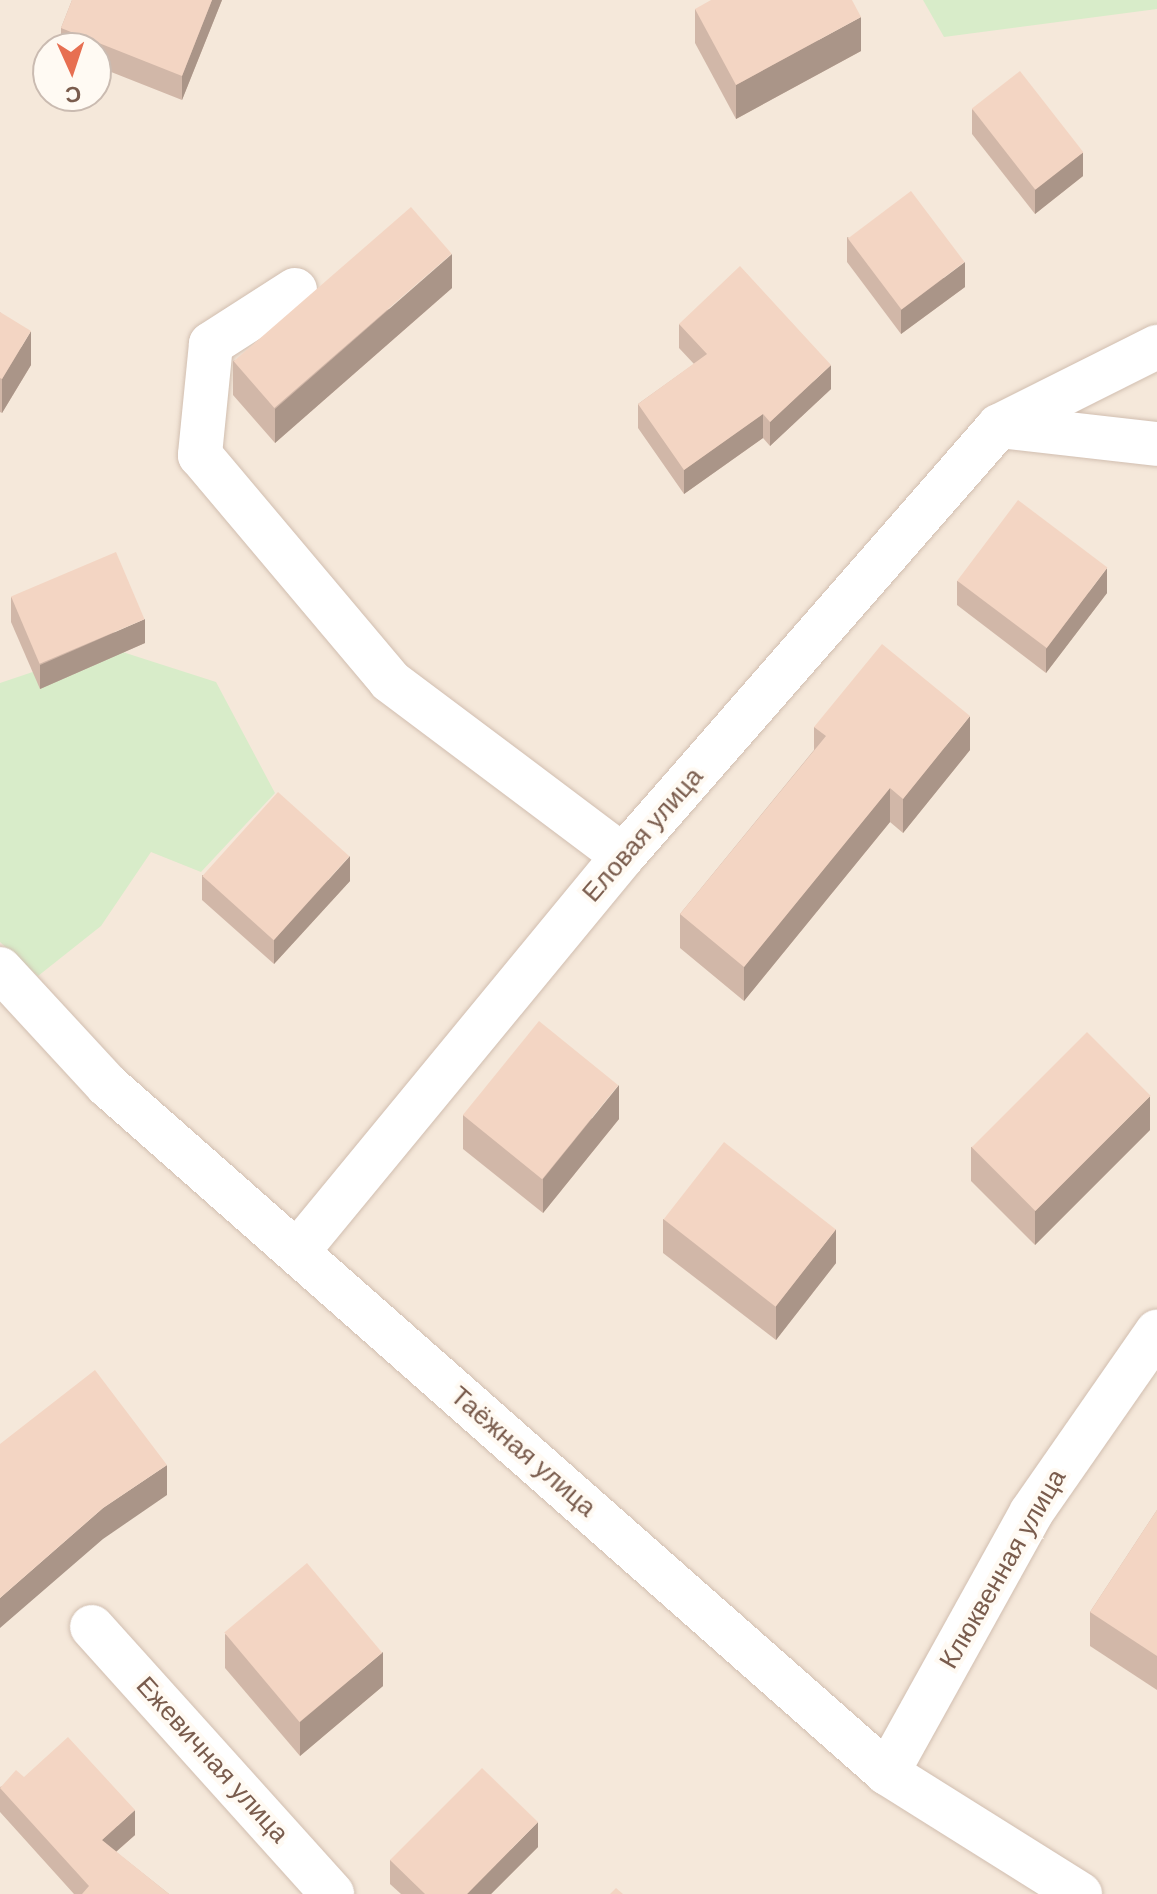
<!DOCTYPE html>
<meta charset="utf-8">
<style>
body{margin:0}
#map{position:relative;width:1157px;height:1894px;overflow:hidden;background:#fdf6ec;font-family:"DM Sans",sans-serif}
div>[style]{position:absolute}
.residential>*{inset:0;background:#f5e8da}
.green>*{inset:0;background:#d8ecc9}
.roads{filter:drop-shadow(0 0 2px #d1beb0) drop-shadow(0 0 2px #d1beb0)}
.street>*{height:44px;margin:-22px;padding:0 22px;transform-origin:22px;border-radius:22px;background:#fff}
.secondary>*{height:44px;margin:-22px;padding:0 22px;transform-origin:22px;border-radius:22px;background:#fff}
.wall>*{inset:0;background:#d1b7a8}
.shaded-wall>*{inset:0;background:#aa9588}
.building>*{inset:0;background:#f3d5c3;transform-origin:0 0}
span{translate:-50% -50%;white-space:nowrap;text-align:center;line-height:1.15;-webkit-text-stroke:8px #fffaf3;paint-order:stroke}
.street-label{font-size:26px;color:#7a5c4d}
.north{position:absolute;left:32px;top:32px;width:80px;height:80px;box-sizing:border-box;background:#fffaf3;border:2px solid #cabbb1;border-radius:50%;rotate:177deg;font-size:22px;font-weight:700;line-height:32px;text-align:center;color:#7a5c4d}
.north::after{content:'';display:block;margin:auto;width:28px;height:36px;background:#e76f51;clip-path:polygon(50% 0,100% 100%,50% 72%,0 100%)}
</style>
<div id="map">
<div class="residential">
<div style="clip-path:polygon(evenodd,0 0,1157px 0,1157px 1894px,0 1894px,0 0,48px 48px,96px 48px,96px 96px,48px 96px,48px 48px)"></div>
</div>
<div class="green">
<div style="clip-path:polygon(923px 0,1157px 0,1157px 9px,944px 37px)"></div>
<div style="clip-path:polygon(107px 647px,216px 682px,275px 793px,201px 872px,151px 852px,101px 926px,38px 976px,0 942px,0 683px)"></div>
</div>
<div class="roads">
<div class="street">
<div style="left:295px;top:290px;width:100px;rotate:147.3deg"></div>
<div style="left:211px;top:344px;width:112px;rotate:95.7deg"></div>
<div style="left:200px;top:455px;width:295px;rotate:49.9deg"></div>
<div style="left:390px;top:681px;width:291px;rotate:36.9deg"></div>
<div style="left:999px;top:426px;width:159px;rotate:6.5deg"></div>
<div style="left:297px;top:1252px;width:513px;rotate:-50.54deg"></div>
<div style="left:623px;top:856px;width:571px;rotate:-48.83deg"></div>
<div style="left:999px;top:426px;width:177px;rotate:-26.6deg"></div>
<div style="left:92px;top:1627px;width:359px;rotate:48deg"></div>
<div style="left:887px;top:1773px;width:297px;rotate:-61deg"></div>
<div style="left:1031px;top:1513px;width:221px;rotate:-55.2deg"></div>
</div>
<div class="secondary">
<div style="left:0;top:969px;width:158px;rotate:47.3deg"></div>
<div style="left:107px;top:1085px;width:1040px;rotate:41.41deg"></div>
<div style="left:887px;top:1773px;width:228px;rotate:32.1deg"></div>
</div>
</div>
<div class="wall">
<div style="clip-path:polygon(72px 0,222px 0,182px 100px,96px 66px,96px 48px,61px 48px,61px 28px)"></div>
<div style="clip-path:polygon(695px 9px,861px 51px,736px 119px,695px 43px)"></div>
<div style="clip-path:polygon(972px 109px,1083px 176px,1035px 214px,972px 134px)"></div>
<div style="clip-path:polygon(847px 237px,965px 287px,901px 334px,847px 262px)"></div>
<div style="clip-path:polygon(452px 288px,275px 443px,233px 395px,233px 361px)"></div>
<div style="clip-path:polygon(0 312px,31px 365px,2px 413px,0 412px)"></div>
<div style="clip-path:polygon(679px 324px,831px 389px,770px 446px,763px 438px,684px 494px,638px 428px,638px 404px,694px 364px,679px 348px)"></div>
<div style="clip-path:polygon(957px 581px,1107px 593px,1046px 673px,957px 605px)"></div>
<div style="clip-path:polygon(11px 597px,145px 643px,40px 689px,11px 622px)"></div>
<div style="clip-path:polygon(814px 727px,970px 750px,903px 833px,890px 822px,744px 1001px,680px 948px,680px 914px,814px 750px)"></div>
<div style="clip-path:polygon(202px 875px,350px 881px,274px 964px,202px 900px)"></div>
<div style="clip-path:polygon(463px 1115px,619px 1119px,543px 1213px,463px 1149px)"></div>
<div style="clip-path:polygon(1150px 1130px,1035px 1245px,971px 1181px,971px 1147px)"></div>
<div style="clip-path:polygon(663px 1219px,836px 1263px,776px 1340px,663px 1253px)"></div>
<div style="clip-path:polygon(1157px 1510px,1157px 1690px,1090px 1646px,1090px 1612px)"></div>
<div style="clip-path:polygon(225px 1634px,383px 1686px,300px 1756px,225px 1668px)"></div>
<div style="clip-path:polygon(24px 1777px,135px 1835px,116px 1852px,169px 1894px,74px 1894px,0 1812px,0 1787px)"></div>
<div style="clip-path:polygon(538px 1847px,491px 1894px,401px 1894px,390px 1884px,390px 1860px)"></div>
</div>
<div class="shaded-wall">
<div style="clip-path:polygon(212px 0,222px 0,182px 100px,182px 76px)"></div>
<div style="clip-path:polygon(861px 17px,861px 51px,736px 119px,736px 85px)"></div>
<div style="clip-path:polygon(1083px 152px,1083px 176px,1035px 214px,1035px 189px)"></div>
<div style="clip-path:polygon(452px 254px,452px 288px,275px 443px,275px 409px)"></div>
<div style="clip-path:polygon(965px 262px,965px 287px,901px 334px,901px 310px)"></div>
<div style="clip-path:polygon(31px 331px,31px 365px,2px 413px,2px 379px)"></div>
<div style="clip-path:polygon(831px 365px,831px 389px,770px 446px,770px 422px)"></div>
<div style="clip-path:polygon(763px 414px,763px 438px,684px 494px,684px 470px)"></div>
<div style="clip-path:polygon(1107px 568px,1107px 593px,1046px 673px,1046px 649px)"></div>
<div style="clip-path:polygon(145px 619px,145px 643px,40px 689px,40px 665px)"></div>
<div style="clip-path:polygon(970px 716px,970px 750px,903px 833px,903px 799px)"></div>
<div style="clip-path:polygon(890px 788px,890px 822px,744px 1001px,744px 967px)"></div>
<div style="clip-path:polygon(350px 856px,350px 881px,274px 964px,274px 940px)"></div>
<div style="clip-path:polygon(619px 1085px,619px 1119px,543px 1213px,543px 1179px)"></div>
<div style="clip-path:polygon(1150px 1096px,1150px 1130px,1035px 1245px,1035px 1211px)"></div>
<div style="clip-path:polygon(836px 1229px,836px 1263px,776px 1340px,776px 1306px)"></div>
<div style="clip-path:polygon(167px 1465px,167px 1495px,103px 1539px,0 1628px,0 1598px,103px 1508px)"></div>
<div style="clip-path:polygon(383px 1652px,383px 1686px,300px 1756px,300px 1722px)"></div>
<div style="clip-path:polygon(135px 1810px,135px 1835px,102px 1864px,102px 1840px)"></div>
<div style="clip-path:polygon(538px 1822px,538px 1847px,491px 1894px,467px 1894px)"></div>
</div>
<div class="building">
<div style="clip-path:polygon(72px 0,212px 0,182px 76px,61px 28px)"></div>
<div style="clip-path:polygon(711px 0,852px 0,861px 17px,736px 85px,695px 9px)"></div>
<div style="left:1020px;top:71px;width:103px;height:61px;rotate:52deg"></div>
<div style="left:911px;top:191px;width:89px;height:79px;rotate:53deg"></div>
<div style="left:411px;top:207px;width:62px;height:235px;rotate:49deg"></div>
<div style="clip-path:polygon(740px 266px,831px 365px,770px 422px,763px 414px,684px 470px,638px 404px,707px 354px,679px 324px)"></div>
<div style="clip-path:polygon(0 312px,31px 331px,2px 379px,0 378px)"></div>
<div style="left:1018px;top:500px;width:112px;height:101px;rotate:37deg"></div>
<div style="left:116px;top:552px;width:73px;height:114px;rotate:67deg"></div>
<div style="clip-path:polygon(882px 644px,970px 716px,903px 799px,890px 788px,744px 967px,680px 914px,826px 736px,814px 727px)"></div>
<div style="left:278px;top:792px;width:96px;height:113px;rotate:42deg"></div>
<div style="left:539px;top:1021px;width:102px;height:121px;rotate:39deg"></div>
<div style="left:1087px;top:1032px;width:90px;height:163px;rotate:45deg"></div>
<div style="left:724px;top:1142px;width:142px;height:98px;rotate:38deg"></div>
<div style="clip-path:polygon(95px 1370px,167px 1465px,103px 1508px,0 1598px,0 1444px)"></div>
<div style="clip-path:polygon(1157px 1510px,1157px 1656px,1090px 1612px)"></div>
<div style="left:307px;top:1563px;width:117px;height:108px;rotate:50deg"></div>
<div style="clip-path:polygon(68px 1737px,135px 1810px,102px 1840px,169px 1894px,82px 1894px,89px 1886px,0 1788px,16px 1770px,24px 1777px)"></div>
<div style="clip-path:polygon(482px 1768px,538px 1822px,467px 1894px,425px 1894px,390px 1860px)"></div>
<div style="clip-path:polygon(616px 1888px,623px 1894px,610px 1894px)"></div>
</div>
<div class="street-label">
<span style="left:643px;top:835px;rotate:-49deg">Еловая улица</span>
<span style="left:523px;top:1452px;rotate:41deg">Таёжная улица</span>
<span style="left:1003px;top:1569px;rotate:-60deg">Клюквенная улица</span>
<span style="left:212px;top:1760px;rotate:48deg">Ежевичная улица</span>
</div>
<div class="north">С</div>
</div>
